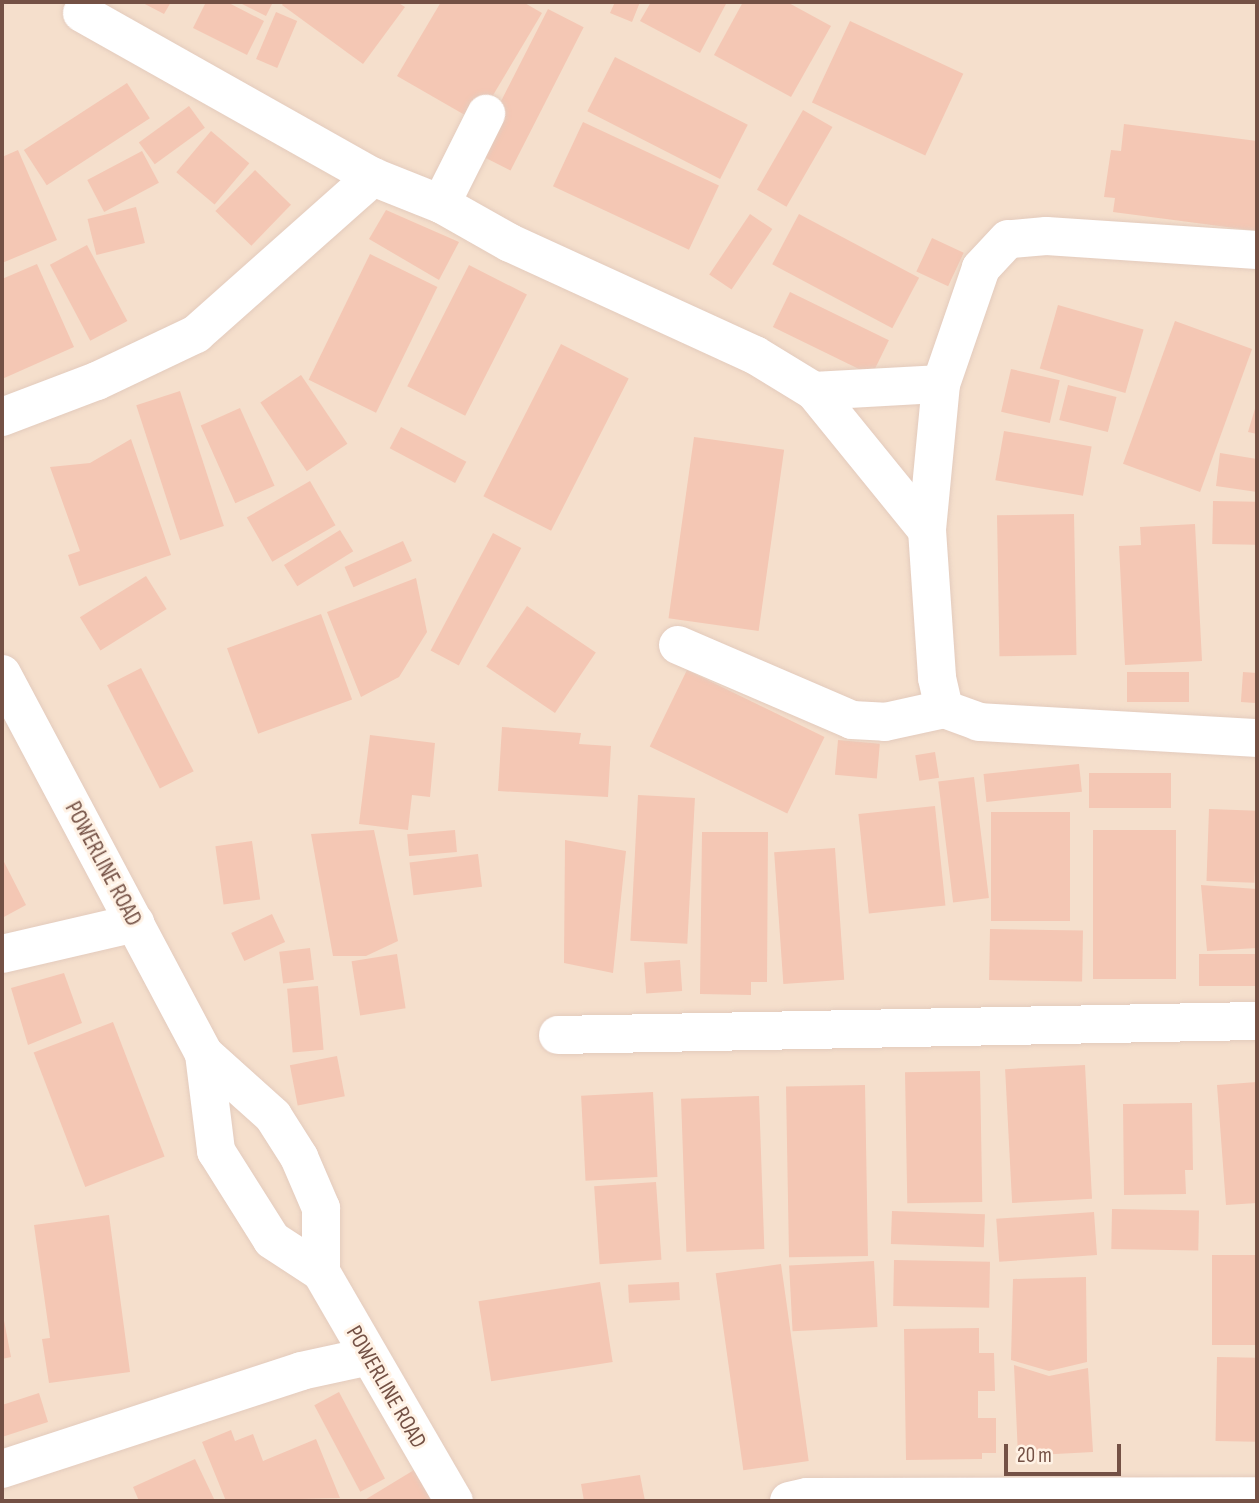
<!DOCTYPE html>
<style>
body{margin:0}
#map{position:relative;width:1259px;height:1503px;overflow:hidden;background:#fdeede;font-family:"Sofia Sans Condensed",sans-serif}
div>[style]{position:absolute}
.residential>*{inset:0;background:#f5dfcc;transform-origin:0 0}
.building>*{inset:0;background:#f4c7b4;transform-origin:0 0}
.roads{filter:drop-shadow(0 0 2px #e3cbbd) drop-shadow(0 0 2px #e3cbbd)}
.minor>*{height:38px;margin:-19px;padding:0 19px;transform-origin:19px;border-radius:19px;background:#fff}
span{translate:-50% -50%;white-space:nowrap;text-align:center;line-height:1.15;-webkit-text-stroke:6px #fff2e5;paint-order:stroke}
.street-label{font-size:23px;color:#745145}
.frame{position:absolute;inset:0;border:4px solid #745145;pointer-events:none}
.scale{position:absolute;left:1004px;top:1444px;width:117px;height:32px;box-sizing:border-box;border:4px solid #745145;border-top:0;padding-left:9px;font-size:21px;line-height:24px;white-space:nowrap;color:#745145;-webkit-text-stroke:5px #fff2e5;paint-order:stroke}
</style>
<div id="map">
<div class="residential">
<div style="left:2px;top:2px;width:1255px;height:1499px"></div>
</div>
<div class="building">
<div style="clip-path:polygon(141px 2px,171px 2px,164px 14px)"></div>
<div style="clip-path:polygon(206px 2px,227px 2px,264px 21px,247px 55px,193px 28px)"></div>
<div style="clip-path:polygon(238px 2px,273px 2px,266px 16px)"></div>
<div style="clip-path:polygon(284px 2px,397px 2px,405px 7px,363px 64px,282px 5px)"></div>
<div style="clip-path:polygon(441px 2px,523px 2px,542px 13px,477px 122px,397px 76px)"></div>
<div style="clip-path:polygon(615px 2px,640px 2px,632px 22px,610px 13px)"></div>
<div style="clip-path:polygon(651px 2px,727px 2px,700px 53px,640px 21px)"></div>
<div style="clip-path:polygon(743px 2px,787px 2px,831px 26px,791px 97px,714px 55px)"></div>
<div style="left:548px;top:9px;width:40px;height:161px;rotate:27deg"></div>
<div style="left:276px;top:12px;width:23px;height:51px;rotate:23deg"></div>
<div style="left:850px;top:21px;width:125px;height:90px;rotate:25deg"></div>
<div style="left:615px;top:57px;width:149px;height:61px;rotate:27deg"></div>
<div style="left:127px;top:83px;width:42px;height:123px;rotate:57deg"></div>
<div style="left:189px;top:106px;width:27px;height:62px;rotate:54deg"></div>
<div style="left:803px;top:110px;width:34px;height:92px;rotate:30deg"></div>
<div style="left:583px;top:122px;width:150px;height:71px;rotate:25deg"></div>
<div style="clip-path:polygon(1124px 124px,1257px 141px,1257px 231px,1113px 212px,1115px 198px,1104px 197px,1111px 150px,1121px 151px)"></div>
<div style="left:211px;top:131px;width:50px;height:54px;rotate:40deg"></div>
<div style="clip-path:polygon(18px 150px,57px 240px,2px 263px,2px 157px)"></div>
<div style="left:142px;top:151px;width:36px;height:62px;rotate:62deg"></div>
<div style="left:255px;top:170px;width:50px;height:57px;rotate:44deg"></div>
<div style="left:136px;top:207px;width:37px;height:50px;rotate:76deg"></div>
<div style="clip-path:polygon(386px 210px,459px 242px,439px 280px,369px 239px)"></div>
<div style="left:750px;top:214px;width:27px;height:73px;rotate:34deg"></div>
<div style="left:799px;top:214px;width:136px;height:57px;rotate:28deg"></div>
<div style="left:932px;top:238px;width:35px;height:37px;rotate:25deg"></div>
<div style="left:87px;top:245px;width:86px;height:42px;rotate:62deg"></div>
<div style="left:370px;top:254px;width:75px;height:140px;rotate:26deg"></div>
<div style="clip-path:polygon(37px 264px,74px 347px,2px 379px,2px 279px)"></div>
<div style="left:469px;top:265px;width:65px;height:136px;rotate:27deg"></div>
<div style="left:790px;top:292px;width:110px;height:39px;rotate:26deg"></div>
<div style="left:1058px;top:305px;width:89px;height:66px;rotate:16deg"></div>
<div style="left:1175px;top:321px;width:82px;height:152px;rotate:20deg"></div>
<div style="left:561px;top:344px;width:76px;height:171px;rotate:27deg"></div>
<div style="left:1011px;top:369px;width:50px;height:44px;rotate:13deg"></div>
<div style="left:301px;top:375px;width:83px;height:49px;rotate:56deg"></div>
<div style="left:1068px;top:385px;width:50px;height:36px;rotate:14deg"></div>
<div style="left:180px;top:391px;width:142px;height:46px;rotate:72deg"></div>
<div style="clip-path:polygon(1257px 402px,1257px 434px,1248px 432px)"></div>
<div style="left:240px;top:408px;width:85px;height:43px;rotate:66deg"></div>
<div style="left:401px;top:427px;width:74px;height:24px;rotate:28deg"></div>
<div style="left:1004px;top:431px;width:89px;height:50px;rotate:10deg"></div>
<div style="left:694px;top:437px;width:91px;height:183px;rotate:8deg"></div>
<div style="clip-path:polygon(131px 439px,171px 555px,79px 586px,68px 555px,80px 551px,50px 467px,90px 463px)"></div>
<div style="clip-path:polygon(1220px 453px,1257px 459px,1257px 492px,1216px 486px)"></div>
<div style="left:310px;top:481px;width:51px;height:73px;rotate:60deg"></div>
<div style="left:1213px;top:501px;width:44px;height:43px;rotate:1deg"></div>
<div style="left:1074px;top:514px;width:141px;height:77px;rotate:89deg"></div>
<div style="clip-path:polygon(1195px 524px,1202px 661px,1125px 665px,1119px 546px,1141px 545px,1140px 527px)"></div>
<div style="left:340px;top:530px;width:25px;height:66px;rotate:58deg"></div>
<div style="left:493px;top:533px;width:32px;height:133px;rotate:28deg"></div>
<div style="left:403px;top:541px;width:22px;height:64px;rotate:66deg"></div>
<div style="left:146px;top:576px;width:39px;height:78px;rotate:58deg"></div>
<div style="clip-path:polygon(416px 578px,427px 632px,399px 677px,361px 697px,327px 612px)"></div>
<div style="left:527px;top:606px;width:83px;height:73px;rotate:34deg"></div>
<div style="left:321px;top:614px;width:91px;height:100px;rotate:70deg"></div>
<div style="left:141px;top:668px;width:116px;height:38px;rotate:63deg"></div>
<div style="left:687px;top:670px;width:153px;height:85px;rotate:26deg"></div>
<div style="left:1127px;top:672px;width:62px;height:30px"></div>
<div style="left:1243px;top:672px;width:14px;height:30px;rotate:4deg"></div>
<div style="clip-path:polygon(502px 727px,581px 733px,579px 744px,611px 746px,608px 797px,498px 791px)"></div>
<div style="clip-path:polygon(370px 735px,435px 743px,430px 797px,412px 795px,408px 830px,359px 824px)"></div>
<div style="left:838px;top:740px;width:42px;height:35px;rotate:5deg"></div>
<div style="left:935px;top:752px;width:26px;height:20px;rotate:81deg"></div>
<div style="left:1079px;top:764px;width:28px;height:96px;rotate:84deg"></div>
<div style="left:1089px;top:773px;width:82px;height:35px"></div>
<div style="left:974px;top:777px;width:122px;height:36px;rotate:83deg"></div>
<div style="left:638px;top:795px;width:57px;height:146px;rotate:3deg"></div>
<div style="left:935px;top:806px;width:100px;height:77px;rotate:84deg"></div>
<div style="left:1209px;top:809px;width:48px;height:72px;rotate:2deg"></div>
<div style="left:991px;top:812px;width:79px;height:109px"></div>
<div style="clip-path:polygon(374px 830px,398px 941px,366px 956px,333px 956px,311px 834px)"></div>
<div style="left:455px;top:830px;width:22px;height:48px;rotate:85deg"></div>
<div style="left:1093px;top:830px;width:83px;height:149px"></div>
<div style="clip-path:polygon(702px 832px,768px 832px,767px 982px,751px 982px,751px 995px,700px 994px)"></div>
<div style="clip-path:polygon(565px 840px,626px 851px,613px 973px,564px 963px)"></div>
<div style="left:252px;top:841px;width:59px;height:37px;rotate:82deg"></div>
<div style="left:835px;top:848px;width:132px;height:61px;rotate:86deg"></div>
<div style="left:478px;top:854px;width:33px;height:69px;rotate:83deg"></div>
<div style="clip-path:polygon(2px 858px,26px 905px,2px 918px)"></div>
<div style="clip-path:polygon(1201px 885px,1257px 889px,1257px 948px,1207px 951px)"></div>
<div style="left:272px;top:914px;width:31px;height:45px;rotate:65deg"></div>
<div style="left:990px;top:929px;width:93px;height:51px;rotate:1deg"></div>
<div style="left:310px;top:948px;width:32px;height:31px;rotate:83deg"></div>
<div style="left:397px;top:954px;width:55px;height:46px;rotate:81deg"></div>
<div style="left:1257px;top:954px;width:32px;height:58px;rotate:90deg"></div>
<div style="left:680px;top:960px;width:31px;height:36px;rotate:86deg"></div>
<div style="clip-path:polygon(64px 973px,82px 1023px,28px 1045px,11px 988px)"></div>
<div style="left:318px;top:986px;width:64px;height:31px;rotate:85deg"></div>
<div style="left:113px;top:1022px;width:144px;height:85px;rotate:69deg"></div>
<div style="left:337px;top:1056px;width:41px;height:48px;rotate:79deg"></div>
<div style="left:1085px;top:1065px;width:134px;height:80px;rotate:87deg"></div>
<div style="left:980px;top:1071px;width:131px;height:75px;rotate:89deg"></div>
<div style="clip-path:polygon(1257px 1082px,1257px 1203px,1226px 1205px,1217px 1085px)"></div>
<div style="left:865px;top:1085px;width:171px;height:79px;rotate:89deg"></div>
<div style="left:653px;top:1092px;width:85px;height:72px;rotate:87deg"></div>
<div style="left:759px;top:1096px;width:153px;height:78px;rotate:88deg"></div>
<div style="clip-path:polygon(1192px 1103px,1193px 1170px,1185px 1170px,1186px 1194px,1124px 1195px,1123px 1104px)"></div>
<div style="left:656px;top:1182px;width:78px;height:62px;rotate:86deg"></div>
<div style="left:1112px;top:1209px;width:87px;height:40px;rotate:1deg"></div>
<div style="left:892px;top:1211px;width:93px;height:33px;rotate:2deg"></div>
<div style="left:1094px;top:1212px;width:43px;height:98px;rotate:86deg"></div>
<div style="clip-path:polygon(109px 1215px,130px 1372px,49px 1383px,42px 1339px,50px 1338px,34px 1225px)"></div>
<div style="left:1257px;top:1255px;width:90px;height:45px;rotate:90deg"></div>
<div style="left:894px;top:1260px;width:96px;height:46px;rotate:1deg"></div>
<div style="left:874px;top:1261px;width:66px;height:85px;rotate:87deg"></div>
<div style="left:781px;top:1264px;width:199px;height:66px;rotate:82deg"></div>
<div style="clip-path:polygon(1086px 1277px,1087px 1362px,1049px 1371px,1011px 1360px,1013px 1279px)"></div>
<div style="left:600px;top:1282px;width:81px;height:123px;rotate:81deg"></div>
<div style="left:679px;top:1282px;width:18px;height:51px;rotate:87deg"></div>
<div style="clip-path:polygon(2px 1310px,11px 1357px,2px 1359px)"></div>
<div style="clip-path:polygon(979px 1328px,979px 1353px,994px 1353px,995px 1391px,978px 1391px,978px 1418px,996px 1418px,996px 1453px,982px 1453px,982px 1459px,906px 1460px,904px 1329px)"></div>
<div style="left:1217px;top:1357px;width:40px;height:84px;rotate:1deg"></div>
<div style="clip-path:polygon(1014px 1365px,1049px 1376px,1088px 1368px,1093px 1452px,1018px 1456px)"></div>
<div style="left:339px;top:1392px;width:98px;height:28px;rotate:62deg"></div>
<div style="clip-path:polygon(39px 1393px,48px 1422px,2px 1437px,2px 1405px)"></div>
<div style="clip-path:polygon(231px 1430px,235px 1441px,253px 1434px,263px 1461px,316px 1439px,340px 1498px,226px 1501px,202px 1442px)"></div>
<div style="clip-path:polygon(195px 1459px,215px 1501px,139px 1501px,133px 1487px)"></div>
<div style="clip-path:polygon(414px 1470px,434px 1501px,363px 1501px)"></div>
<div style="clip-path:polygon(640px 1475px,645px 1501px,584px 1501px,581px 1484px)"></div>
</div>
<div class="roads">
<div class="minor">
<div style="left:82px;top:13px;width:334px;rotate:29.4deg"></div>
<div style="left:373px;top:177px;width:73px;rotate:21.7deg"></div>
<div style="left:441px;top:204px;width:79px;rotate:29.5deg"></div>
<div style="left:510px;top:243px;width:269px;rotate:24.6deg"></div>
<div style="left:755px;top:355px;width:69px;rotate:31.4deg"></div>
<div style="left:814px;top:391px;width:179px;rotate:50.9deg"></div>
<div style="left:441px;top:204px;width:101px;rotate:-63.4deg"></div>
<div style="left:1257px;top:250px;width:211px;rotate:-176.2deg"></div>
<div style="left:1046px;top:236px;width:38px;rotate:175deg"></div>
<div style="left:1008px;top:239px;width:40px;rotate:133deg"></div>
<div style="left:981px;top:268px;width:123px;rotate:109deg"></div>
<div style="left:941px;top:384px;width:147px;rotate:95.5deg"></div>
<div style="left:927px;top:530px;width:148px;rotate:86.1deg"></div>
<div style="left:937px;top:678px;width:32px;rotate:77deg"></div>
<div style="left:944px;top:709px;width:37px;rotate:20deg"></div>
<div style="left:979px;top:722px;width:278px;rotate:3.3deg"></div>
<div style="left:814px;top:391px;width:127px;rotate:-3.2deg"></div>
<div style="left:2px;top:417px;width:102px;rotate:-20.8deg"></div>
<div style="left:97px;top:381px;width:110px;rotate:-25.4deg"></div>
<div style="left:196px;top:334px;width:237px;rotate:-41.6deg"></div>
<div style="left:678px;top:645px;width:189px;rotate:23.3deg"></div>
<div style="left:852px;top:720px;width:33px;rotate:3deg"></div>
<div style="left:885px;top:722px;width:60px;rotate:-12.4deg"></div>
<div style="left:2px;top:674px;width:430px;rotate:62deg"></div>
<div style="left:204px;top:1054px;width:93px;rotate:41.9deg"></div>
<div style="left:273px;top:1116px;width:49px;rotate:57.6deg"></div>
<div style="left:299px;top:1157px;width:56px;rotate:66.7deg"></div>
<div style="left:321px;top:1208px;width:64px;rotate:90deg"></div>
<div style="left:2px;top:954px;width:137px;rotate:-13.1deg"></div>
<div style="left:558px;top:1035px;width:699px;rotate:-1.15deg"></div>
<div style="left:204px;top:1054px;width:98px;rotate:82.9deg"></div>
<div style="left:216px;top:1151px;width:105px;rotate:57.8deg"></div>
<div style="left:272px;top:1240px;width:59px;rotate:33.1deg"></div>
<div style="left:321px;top:1272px;width:265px;rotate:59.9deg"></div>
<div style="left:2px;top:1469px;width:315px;rotate:-18.1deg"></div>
<div style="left:301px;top:1371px;width:66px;rotate:-12.2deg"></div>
<div style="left:789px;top:1501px;width:18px;rotate:-13deg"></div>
<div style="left:807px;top:1497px;width:450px;rotate:-0.1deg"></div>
</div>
</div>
<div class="street-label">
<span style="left:103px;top:864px;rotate:62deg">POWERLINE ROAD</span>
<span style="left:386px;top:1387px;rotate:60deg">POWERLINE ROAD</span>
</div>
<div class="frame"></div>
<div class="scale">20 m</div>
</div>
